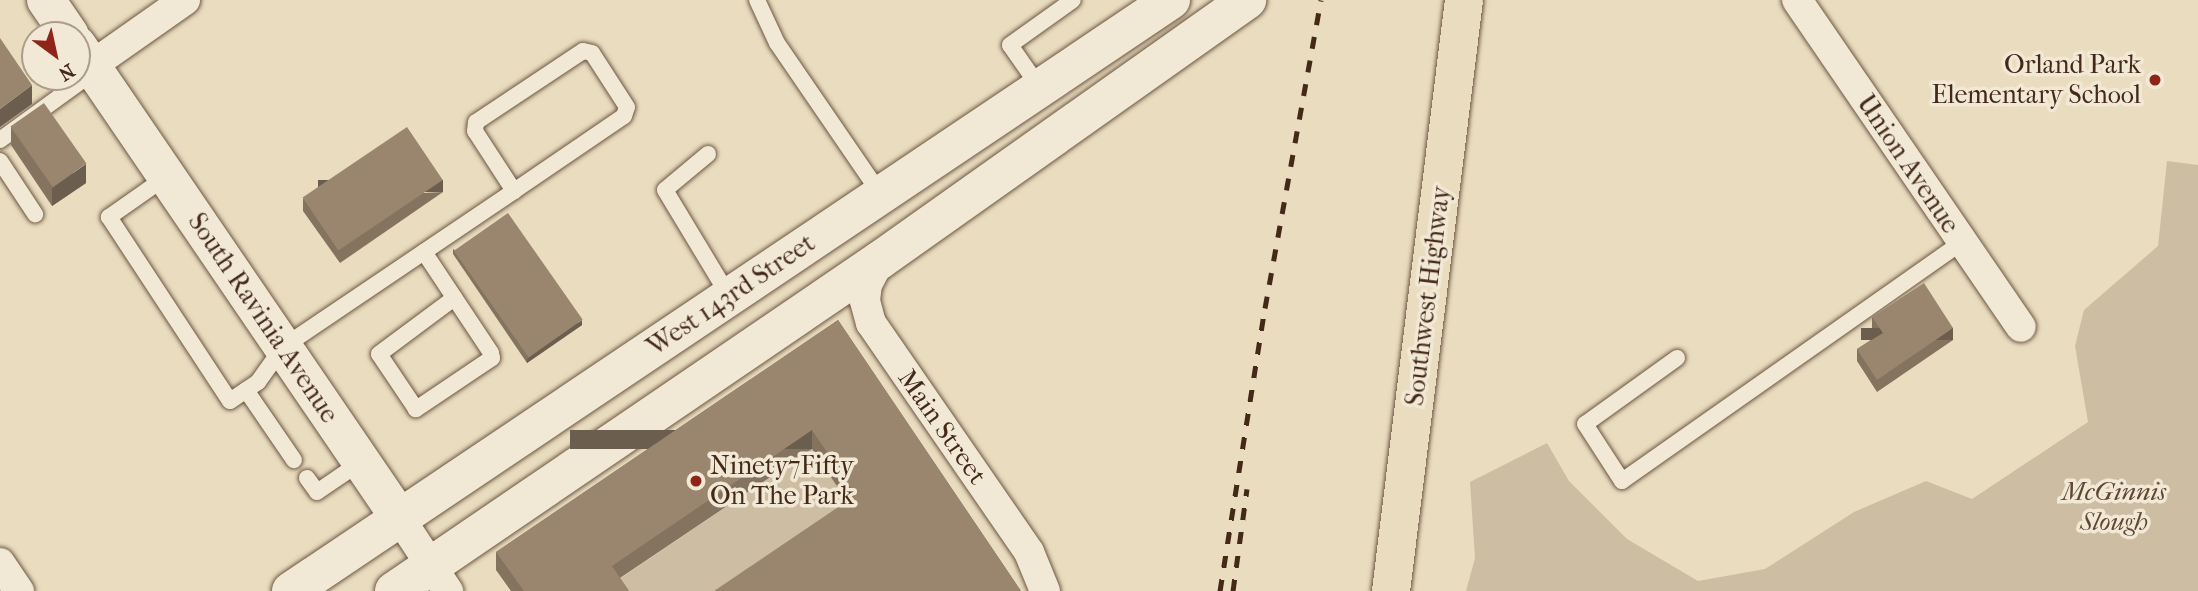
<!DOCTYPE html>
<style>
body{margin:0}
#map{position:relative;width:2198px;height:591px;overflow:hidden;background:#e9dcbf;font-family:"IM FELL French Canon",serif}
div>[style]{position:absolute}
.green>*{inset:0;background:#cdbea3}
.roads{filter:drop-shadow(0 0 2px #6d5642) drop-shadow(0 0 2px #6d5642)}
.lane>*{height:16px;margin:-8px;padding:0 8px;transform-origin:8px;border-radius:8px;background:#f1e8d5}
.street>*{height:30px;margin:-15px;padding:0 15px;transform-origin:15px;border-radius:15px;background:#f1e8d5}
.secondary>*{height:38px;margin:-19px;padding:0 19px;transform-origin:19px;border-radius:19px;background:#f1e8d5}
.primary>*{height:38px;margin:-19px;padding:0 19px;transform-origin:19px;border-radius:19px;background:#e9dcbf}
.rail>*{height:5px;margin-top:-2.5px;transform-origin:0;background:repeating-linear-gradient(90deg,#442919 0 12px,transparent 0 24px)}
.wall>*{inset:0;background:#84735f}
.shaded-wall>*{inset:0;background:#6c5e4e;transform-origin:0 0}
.building>*{inset:0;background:#9a866f;transform-origin:0 0}
.dots>*{width:19px;height:19px;translate:-50% -50%;box-sizing:border-box;border:4px solid #f1e8d5;border-radius:50%}
span{translate:-50% -50%;white-space:nowrap;text-align:center;line-height:1.15;-webkit-text-stroke:7px #f1e8d5;paint-order:stroke}
.poi-label{font-size:26px;color:#442919}
.right{translate:-100% -50%;text-align:right}
.left{translate:0 -50%;text-align:left}
.street-label{font-size:26px;color:#442919}
.park-label{font-size:26px;color:#5f4735;font-style:italic}
.north{position:absolute;left:21px;top:21px;width:70px;height:70px;box-sizing:border-box;background:#f1e8d5;border:2px solid #ac9c8a;border-radius:50%;rotate:147deg;font-size:19px;font-weight:700;line-height:28px;text-align:center;color:#442919}
.north::after{content:'';display:block;margin:auto;width:24px;height:32px;background:#8f2418;clip-path:polygon(50% 0,100% 100%,50% 72%,0 100%)}
</style>
<div id="map">
<div class="green">
<div style="clip-path:polygon(2167px 161px,2198px 165px,2198px 591px,1466px 591px,1475px 558px,1470px 482px,1547px 443px,1569px 481px,1627px 539px,1698px 581px,1765px 569px,1854px 512px,1926px 481px,1972px 499px,2088px 422px,2075px 346px,2084px 310px,2158px 246px)"></div>
<div style="clip-path:polygon(812px 449px,856px 513px,741px 591px,616px 591px,612px 584px)"></div>
</div>
<div class="roads">
<div class="lane">
<div style="left:757px;top:0;width:47px;rotate:65.1deg"></div>
<div style="left:777px;top:43px;width:184px;rotate:55.6deg"></div>
<div style="left:1040px;top:88px;width:52px;rotate:-124.9deg"></div>
<div style="left:1010px;top:45px;width:77px;rotate:-35.5deg"></div>
<div style="left:0;top:140px;width:117px;rotate:-36deg"></div>
<div style="left:708px;top:154px;width:56px;rotate:140.1deg"></div>
<div style="left:665px;top:190px;width:124px;rotate:58.9deg"></div>
<div style="left:0;top:161px;width:64px;rotate:56.6deg"></div>
<div style="left:166px;top:177px;width:70px;rotate:144.9deg"></div>
<div style="left:109px;top:217px;width:220px;rotate:56.7deg"></div>
<div style="left:230px;top:401px;width:34px;rotate:-34deg"></div>
<div style="left:258px;top:382px;width:43px;rotate:-54.5deg"></div>
<div style="left:283px;top:347px;width:279px;rotate:-34deg"></div>
<div style="left:514px;top:191px;width:133px;rotate:-34.3deg"></div>
<div style="left:624px;top:116px;width:9px;rotate:-72deg"></div>
<div style="left:627px;top:107px;width:64px;rotate:-122.9deg"></div>
<div style="left:592px;top:53px;width:9px;rotate:-167deg"></div>
<div style="left:583px;top:51px;width:128px;rotate:146.4deg"></div>
<div style="left:476px;top:122px;width:9px;rotate:96deg"></div>
<div style="left:475px;top:131px;width:72px;rotate:57deg"></div>
<div style="left:424px;top:252px;width:121px;rotate:56.4deg"></div>
<div style="left:491px;top:353px;width:5px;rotate:79deg"></div>
<div style="left:492px;top:358px;width:92px;rotate:146.1deg"></div>
<div style="left:416px;top:409px;width:66px;rotate:-123.9deg"></div>
<div style="left:379px;top:354px;width:94px;rotate:-36.7deg"></div>
<div style="left:1677px;top:358px;width:113px;rotate:144.3deg"></div>
<div style="left:1585px;top:424px;width:68px;rotate:57deg"></div>
<div style="left:1622px;top:481px;width:414px;rotate:-35.1deg"></div>
<div style="left:246px;top:390px;width:85px;rotate:55.6deg"></div>
<div style="left:307px;top:478px;width:17px;rotate:54deg"></div>
<div style="left:317px;top:492px;width:53px;rotate:-34.3deg"></div>
</div>
<div class="street">
<div style="left:1797px;top:0;width:396px;rotate:55.6deg"></div>
<div style="left:91px;top:66px;width:115px;rotate:-35.1deg"></div>
<div style="left:880px;top:260px;width:27px;rotate:118deg"></div>
<div style="left:867px;top:284px;width:17px;rotate:97deg"></div>
<div style="left:865px;top:301px;width:23px;rotate:75deg"></div>
<div style="left:871px;top:323px;width:278px;rotate:55.4deg"></div>
<div style="left:1029px;top:552px;width:42px;rotate:67.7deg"></div>
<div style="left:399px;top:517px;width:89px;rotate:56.5deg"></div>
<div style="left:0;top:563px;width:34px;rotate:56deg"></div>
</div>
<div class="secondary">
<div style="left:46px;top:0;width:42px;rotate:55.6deg"></div>
<div style="left:77px;top:45px;width:571px;rotate:55.7deg"></div>
<div style="left:291px;top:591px;width:1060px;rotate:-33.88deg"></div>
<div style="left:394px;top:591px;width:588px;rotate:-34.26deg"></div>
<div style="left:880px;top:260px;width:450px;rotate:-35.3deg"></div>
</div>
<div class="primary">
<div style="left:1391px;top:591px;width:595px;rotate:-82.96deg"></div>
</div>
</div>
<div class="rail">
<div style="left:1220px;top:591px;width:287px;rotate:-81deg"></div>
<div style="left:1265px;top:308px;width:313px;rotate:-79.7deg"></div>
<div style="left:1233px;top:591px;width:103px;rotate:-82.2deg"></div>
</div>
<div class="wall">
<div style="clip-path:polygon(11px 127px,86px 183px,52px 206px,11px 145px)"></div>
<div style="clip-path:polygon(443px 192px,340px 263px,303px 211px,303px 199px)"></div>
<div style="clip-path:polygon(453px 249px,582px 325px,527px 363px,453px 254px)"></div>
<div style="clip-path:polygon(1872px 317px,1953px 340px,1877px 392px,1857px 361px,1857px 349px,1877px 336px,1872px 329px)"></div>
<div style="clip-path:polygon(838px 320px,1021px 591px,847px 501px,812px 449px,620px 578px,629px 591px,511px 591px,496px 570px,496px 552px)"></div>
</div>
<div class="shaded-wall">
<div style="clip-path:polygon(32px 85px,32px 104px,0 127px,0 109px)"></div>
<div style="clip-path:polygon(86px 164px,86px 183px,52px 206px,52px 188px)"></div>
<div style="left:443px;top:180px;width:12px;height:125px;rotate:90deg"></div>
<div style="clip-path:polygon(582px 320px,582px 325px,527px 363px,527px 359px)"></div>
<div style="left:1953px;top:328px;width:12px;height:92px;rotate:90deg"></div>
<div style="left:812px;top:430px;width:19px;height:242px;rotate:90deg"></div>
</div>
<div class="building">
<div style="clip-path:polygon(0 38px,32px 85px,0 109px)"></div>
<div style="left:44px;top:103px;width:74px;height:41px;rotate:55deg"></div>
<div style="left:407px;top:127px;width:64px;height:126px;rotate:56deg"></div>
<div style="left:508px;top:213px;width:130px;height:66px;rotate:55deg"></div>
<div style="clip-path:polygon(1924px 283px,1953px 328px,1877px 380px,1857px 349px,1883px 333px,1872px 317px)"></div>
<div style="clip-path:polygon(838px 320px,1021px 591px,714px 591px,856px 495px,812px 430px,612px 566px,629px 591px,524px 591px,496px 552px)"></div>
</div>
<div class="dots">
<div style="left:2155px;top:80px;background:#8f2418"></div>
<div style="left:696px;top:481px;background:#8f2418"></div>
</div>
<div class="poi-label">
<span class="right" style="left:2141px;top:80px">Orland Park<br>Elementary School</span>
<span class="left" style="left:710px;top:481px">Ninety7Fifty<br>On The Park</span>
</div>
<div class="street-label">
<span style="left:1908px;top:164px;rotate:56deg">Union Avenue</span>
<span style="left:731px;top:295px;rotate:-34deg">West 143rd Street</span>
<span style="left:1428px;top:296px;rotate:-83deg">Southwest Highway</span>
<span style="left:263px;top:318px;rotate:56deg">South Ravinia Avenue</span>
<span style="left:942px;top:427px;rotate:55deg">Main Street</span>
</div>
<div class="park-label">
<span style="left:2114px;top:507px">McGinnis<br>Slough</span>
</div>
<div class="north">N</div>
</div>
